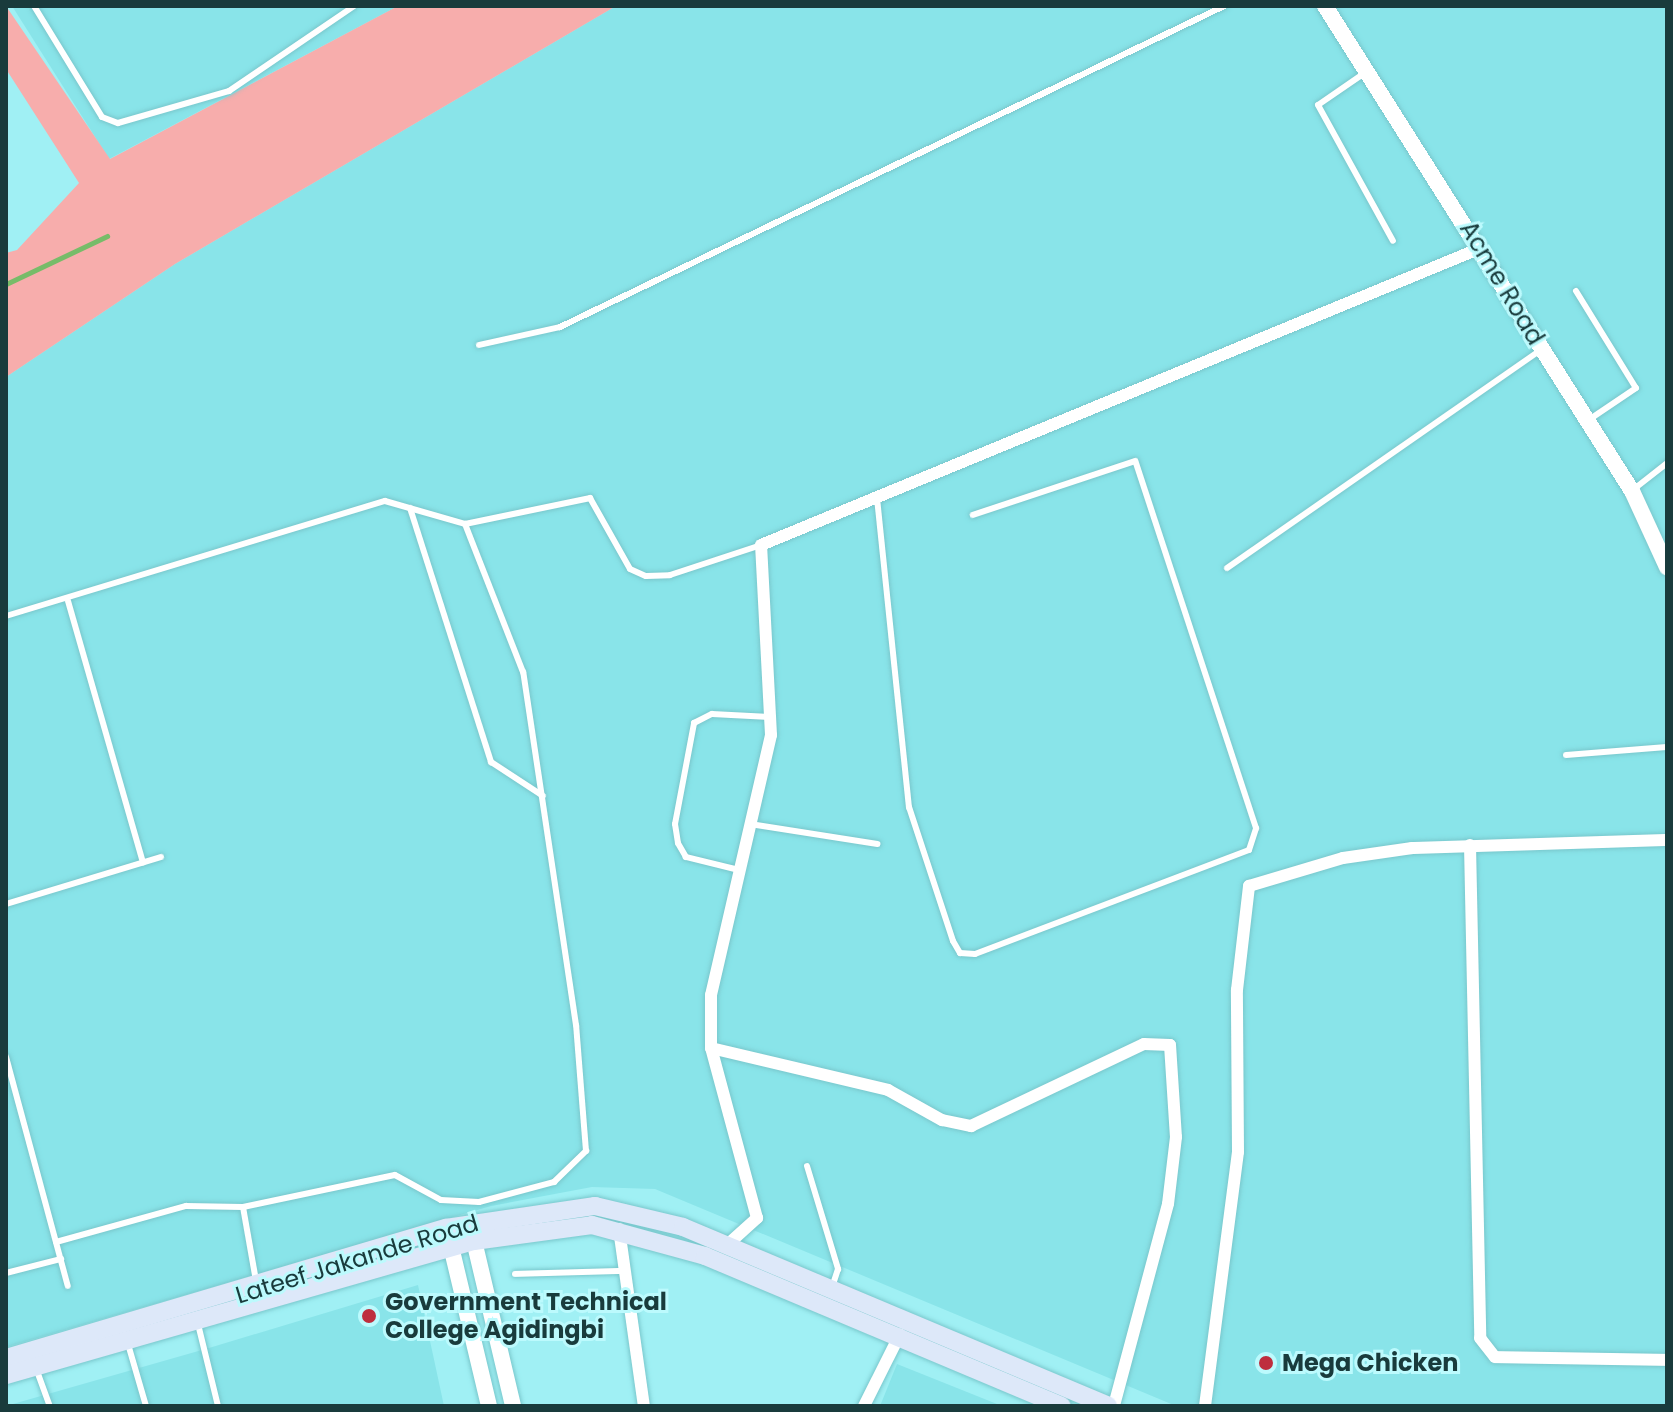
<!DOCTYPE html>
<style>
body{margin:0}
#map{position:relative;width:1673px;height:1412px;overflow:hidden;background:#a0f0f4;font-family:Poppins,sans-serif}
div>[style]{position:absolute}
.built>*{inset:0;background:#89e4e9}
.green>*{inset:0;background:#f7adac}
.stream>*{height:5px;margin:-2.5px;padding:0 2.5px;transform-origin:2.5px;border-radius:2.5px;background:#77bc69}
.roads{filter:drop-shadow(0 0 2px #79c7cc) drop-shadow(0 0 2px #79c7cc)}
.service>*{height:6px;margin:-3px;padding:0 3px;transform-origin:3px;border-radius:3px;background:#fff}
.minor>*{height:12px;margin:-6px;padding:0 6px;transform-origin:6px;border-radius:6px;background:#fff}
.tertiary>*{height:16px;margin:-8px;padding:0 8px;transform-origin:8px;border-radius:8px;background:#fff}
.secondary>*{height:18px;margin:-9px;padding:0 9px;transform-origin:9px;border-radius:9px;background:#dde8f9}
.dots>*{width:22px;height:22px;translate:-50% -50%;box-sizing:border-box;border:4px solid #bcfafd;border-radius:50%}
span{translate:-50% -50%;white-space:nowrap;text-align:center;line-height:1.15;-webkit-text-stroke:6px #bcfafd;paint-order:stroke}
.street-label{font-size:24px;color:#193b3c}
.poi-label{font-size:24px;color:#193b3c;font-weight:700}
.left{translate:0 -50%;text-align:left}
.frame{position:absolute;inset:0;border:8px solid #193b3c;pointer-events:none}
</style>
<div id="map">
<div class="built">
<div style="clip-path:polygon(12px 6px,398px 6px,109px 159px)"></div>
<div style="clip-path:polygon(616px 6px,1667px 6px,1667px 1406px,1176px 1406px,655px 1189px,592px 1187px,491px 1206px,6px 1347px,6px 377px,175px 264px)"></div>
<div style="clip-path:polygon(418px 1285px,444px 1406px,6px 1406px,209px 1348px)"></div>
<div style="clip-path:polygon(897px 1364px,1002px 1406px,880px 1406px)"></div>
</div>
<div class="green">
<div style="clip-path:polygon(6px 6px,110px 159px,398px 6px,616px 6px,175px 264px,6px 377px,6px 253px,17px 250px,79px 183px,6px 69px)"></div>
</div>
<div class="stream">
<div style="left:6px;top:284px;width:112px;rotate:-25.4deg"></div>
</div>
<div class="roads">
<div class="service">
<div style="left:34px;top:6px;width:130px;rotate:58.5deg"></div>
<div style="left:102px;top:117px;width:17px;rotate:21deg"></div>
<div style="left:118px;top:123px;width:116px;rotate:-16.1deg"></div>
<div style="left:229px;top:91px;width:151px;rotate:-34.2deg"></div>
<div style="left:1366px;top:72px;width:58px;rotate:145.5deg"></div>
<div style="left:1318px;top:105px;width:155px;rotate:61.1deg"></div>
<div style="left:1576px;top:291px;width:114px;rotate:58.3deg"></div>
<div style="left:1636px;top:388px;width:55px;rotate:146deg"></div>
<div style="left:479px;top:345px;width:83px;rotate:-12.5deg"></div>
<div style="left:560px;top:327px;width:738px;rotate:-25.8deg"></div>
<div style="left:1634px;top:489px;width:42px;rotate:-38.2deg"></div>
<div style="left:877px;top:498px;width:311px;rotate:84.1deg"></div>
<div style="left:909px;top:807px;width:141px;rotate:71.8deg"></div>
<div style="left:953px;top:941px;width:14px;rotate:60deg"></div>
<div style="left:960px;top:953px;width:15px;rotate:4deg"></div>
<div style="left:975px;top:954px;width:293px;rotate:-20.8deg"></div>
<div style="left:1249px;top:850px;width:23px;rotate:-72deg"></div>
<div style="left:1256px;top:828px;width:386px;rotate:-108.2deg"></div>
<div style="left:1135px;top:461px;width:171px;rotate:161.6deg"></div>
<div style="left:410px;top:508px;width:267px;rotate:72.3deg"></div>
<div style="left:491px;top:762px;width:62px;rotate:33.2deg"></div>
<div style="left:1227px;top:568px;width:384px;rotate:-34.8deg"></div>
<div style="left:68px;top:601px;width:272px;rotate:74deg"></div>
<div style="left:6px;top:616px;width:396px;rotate:-16.9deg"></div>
<div style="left:385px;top:501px;width:83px;rotate:16deg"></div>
<div style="left:465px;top:524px;width:128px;rotate:-11.7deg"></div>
<div style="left:590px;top:498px;width:81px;rotate:60.6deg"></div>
<div style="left:630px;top:569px;width:17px;rotate:24deg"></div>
<div style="left:646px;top:576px;width:24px;rotate:-2deg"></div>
<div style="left:670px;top:575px;width:96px;rotate:-18.2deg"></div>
<div style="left:1566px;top:755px;width:101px;rotate:-4.5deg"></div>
<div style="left:750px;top:824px;width:129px;rotate:8.9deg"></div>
<div style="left:739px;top:870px;width:55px;rotate:-166.2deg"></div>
<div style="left:686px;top:857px;width:16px;rotate:-120deg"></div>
<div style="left:678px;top:843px;width:19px;rotate:-99deg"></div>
<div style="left:675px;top:824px;width:103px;rotate:-79.3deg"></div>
<div style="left:694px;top:723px;width:20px;rotate:-27deg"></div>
<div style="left:712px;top:714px;width:58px;rotate:3deg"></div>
<div style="left:6px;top:904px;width:162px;rotate:-16.9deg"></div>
<div style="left:6px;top:1057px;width:237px;rotate:74.9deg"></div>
<div style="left:807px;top:1166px;width:108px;rotate:73.2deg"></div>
<div style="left:838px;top:1269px;width:20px;rotate:108deg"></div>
<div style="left:243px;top:1207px;width:75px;rotate:80deg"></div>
<div style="left:56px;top:1242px;width:135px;rotate:-15.5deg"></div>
<div style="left:186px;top:1206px;width:57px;rotate:1deg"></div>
<div style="left:243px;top:1207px;width:155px;rotate:-11.9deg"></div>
<div style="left:395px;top:1175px;width:52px;rotate:28.5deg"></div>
<div style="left:441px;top:1200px;width:38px;rotate:3deg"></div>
<div style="left:479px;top:1202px;width:78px;rotate:-14.9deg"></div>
<div style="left:554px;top:1182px;width:45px;rotate:-44.1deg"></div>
<div style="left:586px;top:1151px;width:126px;rotate:-94.5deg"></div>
<div style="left:576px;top:1025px;width:357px;rotate:-98.5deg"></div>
<div style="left:523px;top:672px;width:159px;rotate:-111.4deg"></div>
<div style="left:6px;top:1273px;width:57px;rotate:-14.3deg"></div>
<div style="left:515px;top:1274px;width:109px;rotate:-1.6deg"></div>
<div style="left:198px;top:1324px;width:84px;rotate:76.3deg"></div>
<div style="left:128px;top:1344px;width:65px;rotate:73.8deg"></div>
<div style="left:37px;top:1371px;width:37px;rotate:70deg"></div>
</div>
<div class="minor">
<div style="left:1470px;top:845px;width:493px;rotate:88.8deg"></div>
<div style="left:1480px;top:1338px;width:24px;rotate:52deg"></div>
<div style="left:1495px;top:1357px;width:172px;rotate:1deg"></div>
<div style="left:711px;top:1048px;width:182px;rotate:13.3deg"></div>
<div style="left:888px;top:1090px;width:62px;rotate:29.1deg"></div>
<div style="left:942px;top:1120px;width:30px;rotate:12deg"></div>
<div style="left:971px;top:1126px;width:191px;rotate:-25.4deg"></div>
<div style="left:1144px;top:1044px;width:26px;rotate:2deg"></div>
<div style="left:1170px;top:1045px;width:92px;rotate:86.3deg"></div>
<div style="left:1176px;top:1137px;width:67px;rotate:96.8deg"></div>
<div style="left:1168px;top:1204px;width:209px;rotate:105deg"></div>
<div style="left:619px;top:1229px;width:179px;rotate:82deg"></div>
<div style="left:726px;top:1246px;width:42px;rotate:-42.1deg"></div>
<div style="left:757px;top:1218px;width:176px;rotate:-105.1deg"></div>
<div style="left:711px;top:1048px;width:53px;rotate:-90deg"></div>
<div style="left:711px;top:995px;width:267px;rotate:-77deg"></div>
<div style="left:771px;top:735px;width:190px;rotate:-93deg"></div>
<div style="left:761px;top:545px;width:779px;rotate:-22.42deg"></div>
<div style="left:864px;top:1406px;width:80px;rotate:-63.4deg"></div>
<div style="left:1205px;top:1406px;width:256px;rotate:-82.6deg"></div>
<div style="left:1238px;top:1152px;width:162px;rotate:-90.4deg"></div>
<div style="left:1237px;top:990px;width:105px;rotate:-83.4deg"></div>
<div style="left:1249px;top:886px;width:98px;rotate:-16.6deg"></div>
<div style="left:1343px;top:858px;width:70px;rotate:-8.2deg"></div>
<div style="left:1412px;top:848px;width:255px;rotate:-1.8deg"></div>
</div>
<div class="tertiary">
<div style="left:1325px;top:6px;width:574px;rotate:57.67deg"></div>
<div style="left:1632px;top:491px;width:84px;rotate:65.3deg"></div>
<div style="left:471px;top:1228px;width:183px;rotate:76.7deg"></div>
<div style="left:449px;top:1238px;width:173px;rotate:76.6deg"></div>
</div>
<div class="secondary">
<div style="left:6px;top:1358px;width:459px;rotate:-16.5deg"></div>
<div style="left:446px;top:1228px;width:151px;rotate:-8.4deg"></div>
<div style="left:595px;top:1206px;width:90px;rotate:13.4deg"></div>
<div style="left:683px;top:1227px;width:461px;rotate:22.8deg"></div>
<div style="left:6px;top:1375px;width:487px;rotate:-16deg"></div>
<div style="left:474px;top:1241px;width:119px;rotate:-7.7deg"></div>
<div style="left:592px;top:1225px;width:117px;rotate:15.3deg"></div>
<div style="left:705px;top:1256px;width:387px;rotate:22.8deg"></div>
</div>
</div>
<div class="dots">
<div style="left:369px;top:1316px;background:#be2e3e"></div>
<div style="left:1266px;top:1363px;background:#be2e3e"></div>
</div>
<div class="street-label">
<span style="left:1502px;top:283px;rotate:59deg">Acme Road</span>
<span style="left:357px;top:1259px;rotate:-17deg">Lateef Jakande Road</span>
</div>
<div class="poi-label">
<span class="left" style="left:385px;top:1316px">Government Technical<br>College Agidingbi</span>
<span class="left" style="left:1282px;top:1363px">Mega Chicken</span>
</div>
<div class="frame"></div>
</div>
